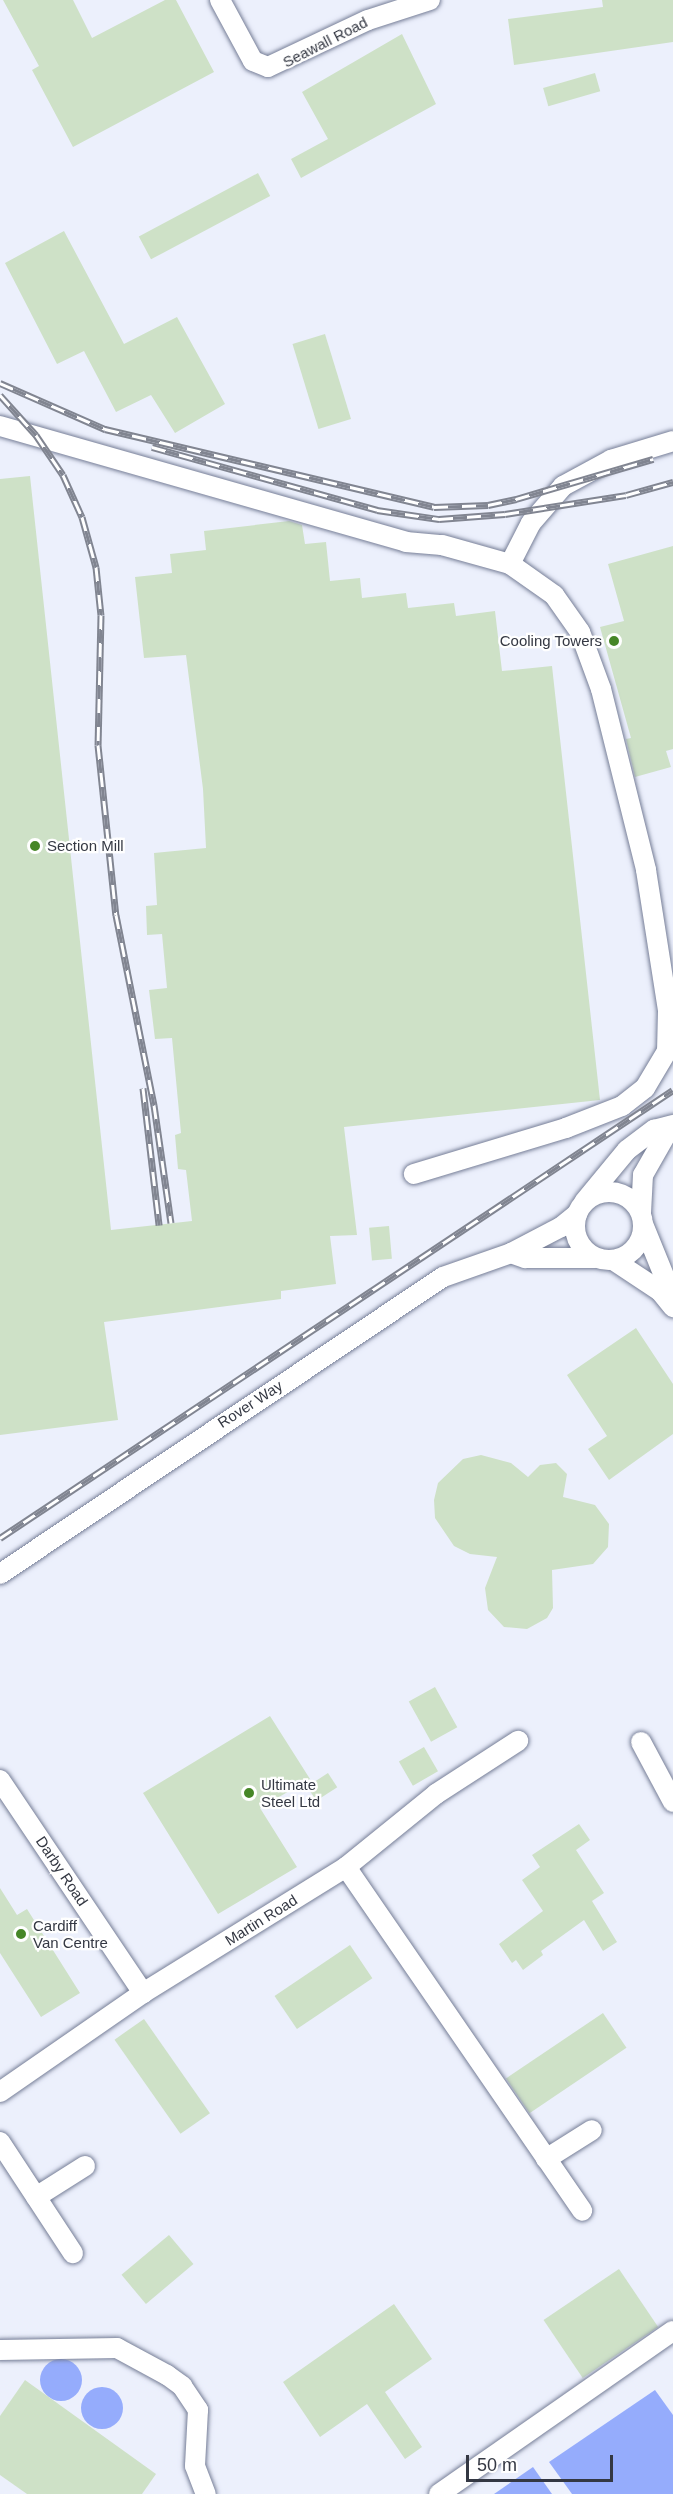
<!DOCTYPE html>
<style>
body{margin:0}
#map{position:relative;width:673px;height:2494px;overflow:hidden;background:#ecf0fc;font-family:Helvetica,sans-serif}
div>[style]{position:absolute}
.water>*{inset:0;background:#95acfc}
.round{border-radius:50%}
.building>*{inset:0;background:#cee1c7;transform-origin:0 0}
.roads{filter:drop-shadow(0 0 2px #767e97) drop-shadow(0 0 2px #767e97)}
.minor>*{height:20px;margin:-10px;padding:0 10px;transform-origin:10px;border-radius:10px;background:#fff}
.minor>.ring{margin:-10px;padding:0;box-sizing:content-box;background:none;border:20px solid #fff;border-radius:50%}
.rail>*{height:7px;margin-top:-3.5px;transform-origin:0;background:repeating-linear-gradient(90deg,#fff 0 14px,#818591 0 28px);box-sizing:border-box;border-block:2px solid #818591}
.dots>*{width:16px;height:16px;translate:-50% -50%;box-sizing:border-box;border:3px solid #fff;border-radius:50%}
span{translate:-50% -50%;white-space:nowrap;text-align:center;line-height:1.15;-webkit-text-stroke:4.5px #fff;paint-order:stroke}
.street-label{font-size:15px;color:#343843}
.poi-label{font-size:15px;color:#343843}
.right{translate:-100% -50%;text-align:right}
.left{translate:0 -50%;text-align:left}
.scale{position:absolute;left:466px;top:2455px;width:147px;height:27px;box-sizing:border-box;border:3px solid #343843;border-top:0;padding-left:8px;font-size:18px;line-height:21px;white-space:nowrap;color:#343843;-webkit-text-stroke:4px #fff;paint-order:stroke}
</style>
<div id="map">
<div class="water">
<div class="round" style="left:40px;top:2359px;width:42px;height:42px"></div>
<div class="round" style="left:81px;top:2387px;width:42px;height:42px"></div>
<div style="clip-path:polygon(655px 2390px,673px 2415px,673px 2494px,572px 2494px,549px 2462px)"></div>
<div style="clip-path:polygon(533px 2467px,552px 2494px,494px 2494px)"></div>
</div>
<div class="building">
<div style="clip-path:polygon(3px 0,73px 0,92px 38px,165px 0,176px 0,214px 72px,73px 147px,32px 70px,39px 66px)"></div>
<div style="clip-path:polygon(602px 0,673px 0,673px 42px,514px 65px,508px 19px,603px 7px)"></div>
<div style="clip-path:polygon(402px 34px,436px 104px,301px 178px,291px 159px,328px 139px,302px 92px)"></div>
<div style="left:595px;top:73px;width:19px;height:54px;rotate:74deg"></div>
<div style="left:258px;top:173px;width:26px;height:135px;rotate:62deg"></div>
<div style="clip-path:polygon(64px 231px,124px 344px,177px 317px,225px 404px,175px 433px,151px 395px,116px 412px,84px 351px,57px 364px,5px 263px)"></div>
<div style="left:325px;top:334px;width:89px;height:34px;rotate:73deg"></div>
<div style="clip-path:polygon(30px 476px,111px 1230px,192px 1221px,186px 1170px,178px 1169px,175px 1135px,181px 1133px,172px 1038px,155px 1039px,149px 990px,167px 988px,162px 934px,147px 935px,146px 906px,157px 905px,154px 853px,206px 848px,203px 789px,186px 655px,144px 658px,135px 577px,172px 573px,170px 554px,206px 550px,204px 531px,289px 521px,302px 525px,305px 544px,326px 542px,330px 581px,360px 578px,362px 598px,406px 593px,408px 608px,454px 603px,456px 616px,495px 611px,502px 671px,552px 666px,600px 1100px,344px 1127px,357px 1235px,330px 1236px,336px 1284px,281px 1291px,281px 1299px,104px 1322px,118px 1420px,0 1435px,0 479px)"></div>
<div style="clip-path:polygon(673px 546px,673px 749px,666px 751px,671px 767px,635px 777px,626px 739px,631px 738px,600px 627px,624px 621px,608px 564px)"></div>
<div style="left:389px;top:1226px;width:33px;height:20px;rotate:85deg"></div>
<div style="clip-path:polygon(636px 1328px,673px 1384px,673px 1434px,609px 1480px,588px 1449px,607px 1436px,567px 1375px)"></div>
<div style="clip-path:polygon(481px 1455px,511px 1463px,528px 1477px,540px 1465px,556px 1463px,567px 1474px,563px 1497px,595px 1505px,609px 1524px,608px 1547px,593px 1564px,552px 1570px,553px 1608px,547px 1618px,527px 1629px,504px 1627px,488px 1610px,485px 1588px,497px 1557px,470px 1554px,454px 1546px,435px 1518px,434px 1500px,438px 1483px,463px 1459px)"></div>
<div style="left:435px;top:1687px;width:46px;height:30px;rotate:61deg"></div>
<div style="clip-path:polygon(270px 1716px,310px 1779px,260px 1808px,297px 1867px,218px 1914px,143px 1793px)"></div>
<div style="left:424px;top:1747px;width:28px;height:29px;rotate:60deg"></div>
<div style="left:328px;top:1773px;width:17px;height:25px;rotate:57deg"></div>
<div style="clip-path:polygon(579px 1824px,590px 1840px,576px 1850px,604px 1893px,592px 1901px,617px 1942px,603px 1951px,584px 1920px,541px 1951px,543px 1955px,523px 1970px,516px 1960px,512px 1963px,499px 1944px,543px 1911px,522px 1880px,540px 1867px,532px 1855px)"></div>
<div style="clip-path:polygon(0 1888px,17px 1915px,27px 1909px,80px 1993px,41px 2017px,0 1953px)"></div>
<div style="left:350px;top:1945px;width:40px;height:91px;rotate:56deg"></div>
<div style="left:603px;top:2013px;width:42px;height:117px;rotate:56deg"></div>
<div style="left:144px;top:2019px;width:115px;height:36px;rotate:55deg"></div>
<div style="left:169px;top:2235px;width:38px;height:62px;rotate:50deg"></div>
<div style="left:619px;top:2269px;width:70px;height:91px;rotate:56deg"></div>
<div style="clip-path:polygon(394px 2304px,432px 2359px,385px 2392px,422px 2447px,405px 2459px,367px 2404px,320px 2437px,283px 2382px)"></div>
<div style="clip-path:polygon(25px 2380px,156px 2474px,142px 2494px,27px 2494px,0 2475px,0 2416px)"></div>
</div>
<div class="roads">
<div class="minor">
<div style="left:220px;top:0;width:69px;rotate:61.6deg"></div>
<div style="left:253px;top:61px;width:16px;rotate:22deg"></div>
<div style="left:268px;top:67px;width:110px;rotate:-25.2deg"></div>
<div style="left:368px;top:20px;width:65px;rotate:-17.9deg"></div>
<div style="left:0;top:426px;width:422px;rotate:15.9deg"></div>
<div style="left:406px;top:542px;width:36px;rotate:5deg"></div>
<div style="left:442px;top:545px;width:71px;rotate:15.6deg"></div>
<div style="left:510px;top:564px;width:54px;rotate:35.2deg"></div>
<div style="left:554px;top:595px;width:45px;rotate:54.9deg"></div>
<div style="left:580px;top:632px;width:61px;rotate:69.8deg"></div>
<div style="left:601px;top:689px;width:187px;rotate:76deg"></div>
<div style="left:646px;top:870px;width:143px;rotate:81.1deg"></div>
<div style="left:668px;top:1011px;width:40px;rotate:91.4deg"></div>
<div style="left:667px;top:1051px;width:43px;rotate:120.7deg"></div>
<div style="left:645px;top:1088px;width:29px;rotate:142deg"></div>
<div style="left:622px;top:1106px;width:60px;rotate:158.6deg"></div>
<div style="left:566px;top:1128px;width:159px;rotate:163.2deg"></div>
<div style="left:510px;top:564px;width:46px;rotate:-62.9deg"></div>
<div style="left:531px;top:523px;width:49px;rotate:-49.1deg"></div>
<div style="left:563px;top:486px;width:55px;rotate:-28.4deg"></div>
<div style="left:611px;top:460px;width:65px;rotate:-17deg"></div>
<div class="ring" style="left:575px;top:1192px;width:48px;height:48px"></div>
<div style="left:584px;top:1202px;width:67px;rotate:-50.4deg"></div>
<div style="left:627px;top:1150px;width:34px;rotate:-37deg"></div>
<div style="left:654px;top:1130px;width:20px;rotate:-15deg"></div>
<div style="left:641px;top:1213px;width:38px;rotate:-87deg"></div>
<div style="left:643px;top:1175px;width:56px;rotate:-60.3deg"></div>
<div style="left:643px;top:1224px;width:80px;rotate:67.9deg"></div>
<div style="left:511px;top:1253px;width:15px;rotate:20deg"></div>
<div style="left:525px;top:1258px;width:70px"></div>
<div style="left:613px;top:1260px;width:56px;rotate:33.4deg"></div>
<div style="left:660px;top:1291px;width:21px;rotate:51deg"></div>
<div style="left:0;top:1574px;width:533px;rotate:-33.84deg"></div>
<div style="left:443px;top:1277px;width:72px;rotate:-19.4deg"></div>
<div style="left:511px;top:1253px;width:56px;rotate:-27.5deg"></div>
<div style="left:561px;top:1227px;width:21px;rotate:-39deg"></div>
<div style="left:641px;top:1742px;width:68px;rotate:61.9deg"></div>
<div style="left:0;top:1780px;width:257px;rotate:56.1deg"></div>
<div style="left:346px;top:1867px;width:417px;rotate:55.5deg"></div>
<div style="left:0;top:2092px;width:174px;rotate:-34.7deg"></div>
<div style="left:143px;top:1993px;width:239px;rotate:-31.8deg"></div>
<div style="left:346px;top:1867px;width:116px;rotate:-39deg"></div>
<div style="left:436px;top:1794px;width:98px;rotate:-32.9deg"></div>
<div style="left:0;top:2142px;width:133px;rotate:56.7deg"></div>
<div style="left:546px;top:2159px;width:54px;rotate:-32.2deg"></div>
<div style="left:36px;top:2197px;width:58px;rotate:-32.3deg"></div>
<div style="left:0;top:2350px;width:117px;rotate:-1deg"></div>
<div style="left:117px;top:2348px;width:57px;rotate:28.4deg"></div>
<div style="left:167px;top:2375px;width:19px;rotate:36deg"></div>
<div style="left:182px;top:2386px;width:29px;rotate:56deg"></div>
<div style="left:198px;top:2410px;width:56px;rotate:93.1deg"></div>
<div style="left:195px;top:2466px;width:30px;rotate:69deg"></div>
<div style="left:439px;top:2494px;width:285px;rotate:-34.9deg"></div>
</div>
</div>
<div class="rail">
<div style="left:0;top:383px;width:115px;rotate:23.7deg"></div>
<div style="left:105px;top:429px;width:338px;rotate:13.3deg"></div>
<div style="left:434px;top:507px;width:54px;rotate:-2.1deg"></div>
<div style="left:488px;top:505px;width:29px;rotate:-12deg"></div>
<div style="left:516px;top:499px;width:143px;rotate:-16.3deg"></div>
<div style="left:0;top:395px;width:54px;rotate:48deg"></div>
<div style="left:36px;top:435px;width:48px;rotate:56deg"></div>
<div style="left:63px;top:475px;width:46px;rotate:65.7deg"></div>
<div style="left:82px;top:517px;width:52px;rotate:74.4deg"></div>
<div style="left:96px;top:567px;width:48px;rotate:84.1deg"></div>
<div style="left:101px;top:615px;width:130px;rotate:91.3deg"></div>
<div style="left:98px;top:745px;width:171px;rotate:84deg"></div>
<div style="left:116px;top:915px;width:194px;rotate:78.7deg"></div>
<div style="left:154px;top:1105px;width:119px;rotate:81.8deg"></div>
<div style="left:152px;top:447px;width:234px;rotate:15.6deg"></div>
<div style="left:377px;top:510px;width:63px;rotate:8.3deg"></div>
<div style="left:439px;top:519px;width:66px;rotate:-4.3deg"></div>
<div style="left:505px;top:514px;width:122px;rotate:-8.9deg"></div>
<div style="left:626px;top:495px;width:49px;rotate:-15.5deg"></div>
<div style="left:143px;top:1088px;width:138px;rotate:83.3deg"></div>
<div style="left:0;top:1538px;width:808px;rotate:-33.65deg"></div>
</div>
<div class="dots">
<div style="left:614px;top:641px;background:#468627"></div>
<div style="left:35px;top:846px;background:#468627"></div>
<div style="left:249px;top:1793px;background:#468627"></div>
<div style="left:21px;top:1934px;background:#468627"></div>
</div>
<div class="street-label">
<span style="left:325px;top:42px;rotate:-27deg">Seawall Road</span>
<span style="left:250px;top:1404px;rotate:-33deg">Rover Way</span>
<span style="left:62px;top:1871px;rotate:56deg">Darby Road</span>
<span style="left:261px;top:1920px;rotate:-32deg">Martin Road</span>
</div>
<div class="poi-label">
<span class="right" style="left:602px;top:641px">Cooling Towers</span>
<span class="left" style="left:47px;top:846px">Section Mill</span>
<span class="left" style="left:261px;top:1793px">Ultimate<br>Steel Ltd</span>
<span class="left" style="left:33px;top:1934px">Cardiff<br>Van Centre</span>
</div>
<div class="scale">50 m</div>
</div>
